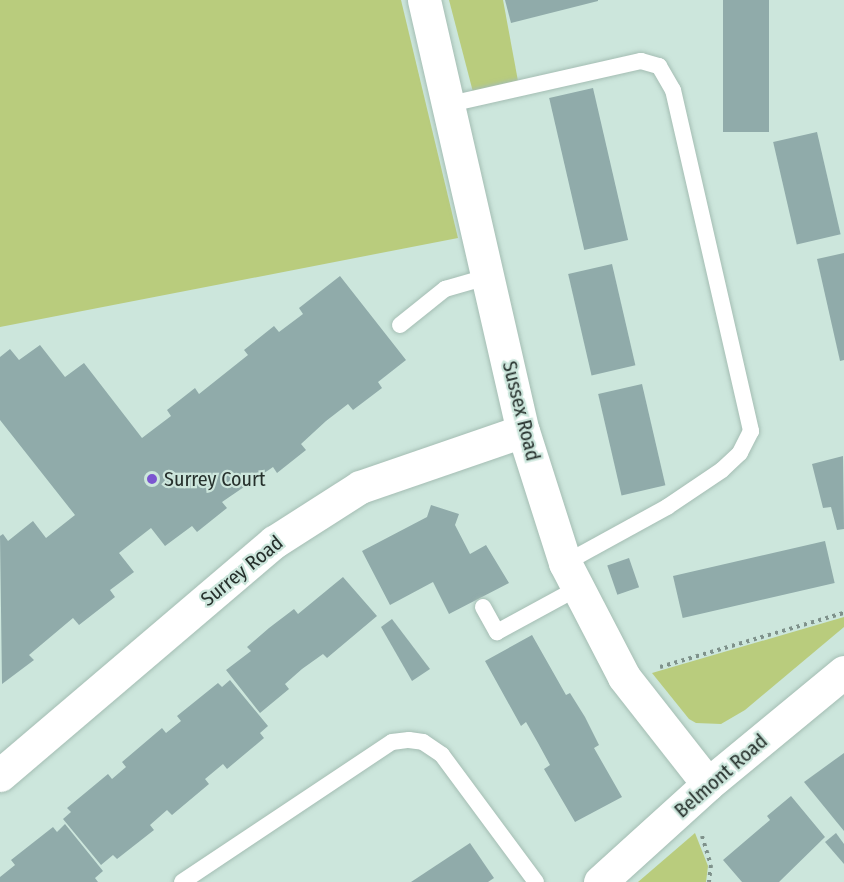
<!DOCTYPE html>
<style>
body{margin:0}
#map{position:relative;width:844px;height:882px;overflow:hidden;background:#cce6dc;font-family:"Fira Sans Condensed",sans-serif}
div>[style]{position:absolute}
.green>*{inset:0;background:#b9cc7d}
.building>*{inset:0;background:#90abaa;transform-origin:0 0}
.path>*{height:4px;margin-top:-2px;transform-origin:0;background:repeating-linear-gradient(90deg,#7f928b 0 3px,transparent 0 7.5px)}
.roads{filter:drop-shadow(0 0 2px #a4bdb3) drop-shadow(0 0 2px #a4bdb3)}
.service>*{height:16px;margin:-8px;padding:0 8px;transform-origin:8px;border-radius:8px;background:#fff}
.minor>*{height:33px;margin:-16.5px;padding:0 16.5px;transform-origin:16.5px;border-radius:16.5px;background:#fff}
.dots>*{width:16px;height:16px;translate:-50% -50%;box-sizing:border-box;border:3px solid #cce6dc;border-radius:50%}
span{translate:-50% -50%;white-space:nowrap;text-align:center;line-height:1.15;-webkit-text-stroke:4.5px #cce6dc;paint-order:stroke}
.street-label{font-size:20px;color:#26302c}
.poi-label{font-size:20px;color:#26302c}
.left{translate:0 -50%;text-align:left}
</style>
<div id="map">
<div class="green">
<div style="clip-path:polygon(0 0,401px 0,458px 238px,0 327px)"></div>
<div style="clip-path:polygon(449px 0,503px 0,518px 81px,473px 92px)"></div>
<div style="clip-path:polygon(844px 617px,844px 627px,745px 710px,721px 724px,696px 723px,689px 719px,652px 673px)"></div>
<div style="clip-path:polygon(695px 833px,708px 866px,706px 882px,638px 882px)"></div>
</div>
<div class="building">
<div style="clip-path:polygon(505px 0,598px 0,598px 1px,511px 23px)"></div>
<div style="left:723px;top:0;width:46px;height:132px"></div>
<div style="left:593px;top:88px;width:156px;height:45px;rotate:77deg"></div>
<div style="left:817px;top:132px;width:105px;height:45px;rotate:77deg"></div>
<div style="clip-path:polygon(844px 253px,844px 360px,840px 361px,817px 259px)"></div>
<div style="left:612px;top:264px;width:104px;height:45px;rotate:77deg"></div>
<div style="clip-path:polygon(340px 276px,406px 360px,378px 382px,382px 388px,353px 410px,348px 404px,326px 421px,301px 444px,306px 450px,277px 473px,273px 467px,222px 502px,227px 508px,197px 532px,192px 526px,165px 546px,151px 528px,119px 553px,134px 572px,110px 590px,115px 597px,79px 625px,73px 618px,29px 655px,34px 660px,2px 684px,0 536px,3px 534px,8px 541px,33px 521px,46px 538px,75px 515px,0 420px,0 357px,10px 349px,19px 360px,40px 345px,65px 377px,84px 363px,142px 438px,171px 416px,167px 410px,195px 388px,199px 394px,248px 355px,244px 350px,274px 326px,279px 332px,303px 314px,299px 308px)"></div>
<div style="left:642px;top:384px;width:104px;height:45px;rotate:77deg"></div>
<div style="clip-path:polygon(843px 456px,844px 529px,837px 530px,831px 507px,823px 508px,812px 464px)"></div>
<div style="clip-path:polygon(431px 505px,459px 514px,455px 525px,470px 554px,486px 545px,509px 583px,449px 614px,433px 582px,390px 605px,362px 551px,427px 517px)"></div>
<div style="left:825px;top:541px;width:43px;height:156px;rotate:77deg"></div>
<div style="left:629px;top:558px;width:31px;height:23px;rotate:71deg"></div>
<div style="clip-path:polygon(343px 577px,377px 616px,327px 658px,323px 654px,302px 669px,285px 684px,289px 689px,260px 713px,226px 670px,251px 651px,247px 647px,269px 628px,294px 609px,298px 614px)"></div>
<div style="clip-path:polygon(392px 619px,430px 669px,412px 681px,381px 627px)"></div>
<div style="clip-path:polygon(532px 635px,566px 695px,570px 693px,585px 717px,599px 745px,594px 748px,622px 797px,575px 822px,544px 769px,550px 765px,538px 743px,526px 722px,521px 726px,485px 661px)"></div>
<div style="clip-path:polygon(230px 680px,268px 726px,260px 733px,264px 738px,227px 769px,223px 764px,205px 779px,209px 784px,172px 815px,167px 810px,150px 825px,154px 830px,117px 859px,113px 855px,101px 865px,63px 819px,71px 812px,67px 808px,108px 774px,112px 779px,126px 767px,122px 762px,162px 728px,166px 733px,181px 721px,177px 716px,218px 683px,222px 687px)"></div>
<div style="clip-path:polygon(844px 753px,844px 831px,804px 782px)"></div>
<div style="clip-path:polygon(791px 796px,825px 837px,779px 882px,742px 882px,723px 860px,770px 820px,767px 816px)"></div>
<div style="clip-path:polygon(65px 824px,103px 871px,95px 878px,98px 882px,0 882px,0 877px,15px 865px,11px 860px,53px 827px,57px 832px)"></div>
<div style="clip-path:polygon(836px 833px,844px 844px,844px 864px,825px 842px)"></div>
<div style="clip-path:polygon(470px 843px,494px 878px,488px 882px,411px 882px)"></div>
</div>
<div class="path">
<div style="left:660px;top:667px;width:192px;rotate:-16.4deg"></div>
<div style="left:702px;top:836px;width:30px;rotate:73deg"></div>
<div style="left:711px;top:865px;width:17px;rotate:97deg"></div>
</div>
<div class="roads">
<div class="service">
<div style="left:450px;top:104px;width:196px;rotate:-12.7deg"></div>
<div style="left:641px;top:61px;width:19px;rotate:16deg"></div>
<div style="left:659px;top:66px;width:28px;rotate:60deg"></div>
<div style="left:673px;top:90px;width:350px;rotate:77.1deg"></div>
<div style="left:751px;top:431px;width:25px;rotate:117deg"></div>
<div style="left:740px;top:453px;width:25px;rotate:137deg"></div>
<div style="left:722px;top:470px;width:66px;rotate:146.1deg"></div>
<div style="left:667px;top:507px;width:116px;rotate:151.2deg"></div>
<div style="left:400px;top:325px;width:58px;rotate:-38.7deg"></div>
<div style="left:445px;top:289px;width:47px;rotate:-16.1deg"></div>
<div style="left:483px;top:607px;width:29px;rotate:61deg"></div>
<div style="left:497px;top:632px;width:90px;rotate:-28.6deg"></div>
<div style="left:182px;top:882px;width:252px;rotate:-33.7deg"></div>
<div style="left:392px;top:742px;width:17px;rotate:-7deg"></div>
<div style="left:409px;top:740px;width:14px;rotate:8deg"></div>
<div style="left:423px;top:742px;width:23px;rotate:34deg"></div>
<div style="left:442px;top:755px;width:158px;rotate:53.5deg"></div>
</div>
<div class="minor">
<div style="left:424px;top:0;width:442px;rotate:77.1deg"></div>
<div style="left:523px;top:431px;width:139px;rotate:72.3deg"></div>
<div style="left:565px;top:563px;width:128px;rotate:62.6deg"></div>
<div style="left:624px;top:677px;width:136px;rotate:51.9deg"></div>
<div style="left:0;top:775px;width:360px;rotate:-40.4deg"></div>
<div style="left:274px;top:542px;width:102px;rotate:-32.6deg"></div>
<div style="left:360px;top:487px;width:172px;rotate:-19deg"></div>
<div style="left:600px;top:882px;width:146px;rotate:-42.2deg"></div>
<div style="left:708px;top:784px;width:176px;rotate:-39.5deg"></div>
</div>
</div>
<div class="dots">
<div style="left:152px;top:479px;background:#7b56d0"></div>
</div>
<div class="street-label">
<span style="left:521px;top:411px;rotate:76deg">Sussex Road</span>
<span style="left:242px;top:571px;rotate:-39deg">Surrey Road</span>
<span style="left:721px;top:776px;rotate:-41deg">Belmont Road</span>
</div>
<div class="poi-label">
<span class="left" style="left:164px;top:479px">Surrey Court</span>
</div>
</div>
